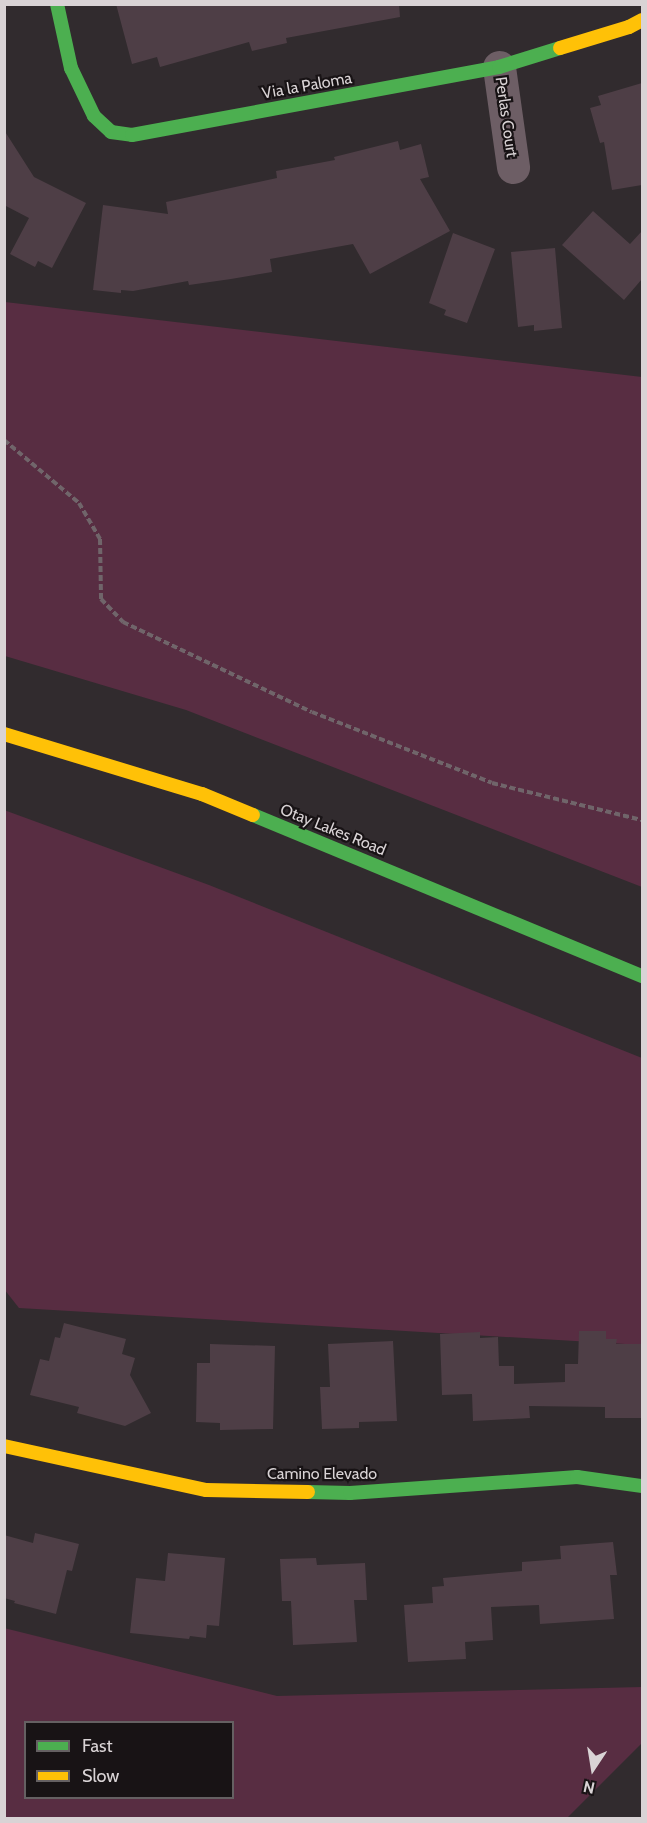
<!DOCTYPE html>
<style>
body{margin:0}
#map{position:relative;width:647px;height:1823px;overflow:hidden;background:#312b2e;font-family:Cabin,sans-serif}
div>[style]{position:absolute}
.green>*{inset:0;background:#582d42}
.building>*{inset:0;background:#4e3e46}
.path>*{height:4px;margin-top:-2px;transform-origin:0;background:repeating-linear-gradient(90deg,#70656a 0 6px,transparent 0 9px)}
.street>*{height:33px;margin:-16.5px;padding:0 16.5px;transform-origin:16.5px;border-radius:16.5px;background:#6d5e65}
.fast>*{height:14px;margin:-7px;padding:0 7px;transform-origin:7px;border-radius:7px;background:#4caf50}
.slow>*{height:14px;margin:-7px;padding:0 7px;transform-origin:7px;border-radius:7px;background:#ffc107}
span{translate:-50% -50%;white-space:nowrap;text-align:center;line-height:1.15;-webkit-text-stroke:4.5px #181315;paint-order:stroke}
.street-label{font-size:16px;color:#d9d3d5}
.frame{position:absolute;inset:0;border:6px solid #d9d3d5;pointer-events:none}
.legend{position:absolute;left:24px;top:1721px;width:210px;height:78px;box-sizing:border-box;background:#181315;border:2px solid #656062;margin:0;padding:8px 10px;list-style:none;font-size:18px;color:#d9d3d5}
.legend li{display:flex;align-items:center;gap:12px;height:30px}
.legend b{width:30px;border:2px solid #656062}
.north{position:absolute;left:563px;top:1739px;width:60px;height:60px;-webkit-text-stroke:4px #181315;paint-order:stroke;rotate:192deg;font-size:16px;font-weight:700;line-height:24px;text-align:center;color:#d9d3d5}
.north::after{content:'';display:block;margin:auto;width:21px;height:27px;background:#d9d3d5;clip-path:polygon(50% 0,100% 100%,50% 72%,0 100%)}
</style>
<div id="map">
<div class="green">
<div style="clip-path:polygon(5px 302px,642px 377px,642px 887px,186px 710px,5px 656px)"></div>
<div style="clip-path:polygon(4px 810px,209px 885px,642px 1058px,642px 1345px,19px 1308px,4px 1289px)"></div>
<div style="clip-path:polygon(evenodd,4px 1628px,277px 1696px,642px 1687px,642px 1743px,567px 1818px,5px 1818px,4px 1628px,26px 1722px,232px 1722px,232px 1798px,26px 1798px,26px 1722px)"></div>
</div>
<div class="building">
<div style="clip-path:polygon(116px 4px,399px 4px,400px 17px,286px 38px,287px 43px,252px 51px,249px 42px,160px 67px,157px 57px,132px 64px)"></div>
<div style="clip-path:polygon(642px 83px,642px 185px,612px 190px,604px 142px,600px 143px,590px 108px,601px 105px,598px 96px)"></div>
<div style="clip-path:polygon(4px 130px,34px 177px,86px 203px,52px 268px,38px 261px,35px 267px,10px 254px,29px 218px,4px 205px)"></div>
<div style="clip-path:polygon(398px 141px,400px 150px,421px 144px,429px 177px,420px 179px,450px 231px,370px 274px,353px 244px,270px 259px,272px 272px,231px 279px,189px 285px,188px 281px,133px 291px,121px 290px,121px 293px,93px 290px,103px 205px,168px 214px,166px 202px,277px 178px,276px 171px,335px 160px,334px 157px)"></div>
<div style="clip-path:polygon(593px 211px,630px 244px,642px 231px,642px 279px,624px 300px,562px 245px)"></div>
<div style="clip-path:polygon(453px 233px,495px 249px,467px 323px,444px 315px,446px 310px,429px 303px)"></div>
<div style="clip-path:polygon(555px 248px,562px 328px,534px 331px,534px 325px,518px 327px,511px 252px)"></div>
<div style="clip-path:polygon(64px 1323px,126px 1339px,122px 1354px,135px 1358px,130px 1375px,151px 1413px,125px 1426px,77px 1413px,79px 1407px,30px 1395px,40px 1359px,49px 1361px,55px 1337px,60px 1338px)"></div>
<div style="clip-path:polygon(579px 1331px,606px 1331px,606px 1339px,617px 1339px,616px 1344px,642px 1344px,642px 1418px,605px 1418px,605px 1407px,529px 1406px,530px 1418px,473px 1421px,472px 1394px,442px 1395px,440px 1334px,480px 1332px,480px 1338px,498px 1337px,499px 1366px,514px 1366px,514px 1384px,565px 1382px,565px 1364px,578px 1364px)"></div>
<div style="clip-path:polygon(393px 1341px,397px 1421px,359px 1422px,359px 1428px,322px 1429px,320px 1387px,330px 1387px,328px 1344px)"></div>
<div style="clip-path:polygon(210px 1344px,275px 1346px,273px 1429px,220px 1430px,220px 1423px,196px 1422px,197px 1363px,210px 1363px)"></div>
<div style="clip-path:polygon(35px 1533px,79px 1544px,72px 1571px,67px 1570px,56px 1614px,14px 1603px,15px 1601px,4px 1598px,4px 1535px,33px 1543px)"></div>
<div style="clip-path:polygon(613px 1542px,617px 1575px,610px 1575px,614px 1619px,540px 1624px,539px 1605px,491px 1607px,493px 1640px,465px 1642px,466px 1659px,408px 1662px,404px 1605px,433px 1603px,432px 1587px,444px 1586px,443px 1578px,522px 1571px,522px 1562px,561px 1559px,560px 1546px)"></div>
<div style="clip-path:polygon(168px 1553px,225px 1558px,219px 1626px,207px 1625px,206px 1638px,190px 1636px,189px 1639px,130px 1633px,136px 1578px,165px 1581px)"></div>
<div style="clip-path:polygon(316px 1558px,317px 1565px,365px 1563px,367px 1600px,354px 1600px,357px 1642px,293px 1645px,291px 1601px,282px 1601px,280px 1559px)"></div>
</div>
<div class="path">
<div style="left:4px;top:440px;width:98px;rotate:40deg"></div>
<div style="left:79px;top:503px;width:42px;rotate:59.7deg"></div>
<div style="left:100px;top:539px;width:60px;rotate:89deg"></div>
<div style="left:101px;top:599px;width:32px;rotate:46deg"></div>
<div style="left:123px;top:622px;width:209px;rotate:25.5deg"></div>
<div style="left:312px;top:712px;width:193px;rotate:21.5deg"></div>
<div style="left:492px;top:783px;width:154px;rotate:13.9deg"></div>
</div>
<div class="street">
<div style="left:499px;top:67px;width:101px;rotate:82deg"></div>
</div>
<div class="fast">
<div style="left:57px;top:4px;width:66px;rotate:77.7deg"></div>
<div style="left:71px;top:68px;width:53px;rotate:64.4deg"></div>
<div style="left:94px;top:116px;width:23px;rotate:43deg"></div>
<div style="left:111px;top:132px;width:21px;rotate:8deg"></div>
<div style="left:132px;top:135px;width:373px;rotate:-10.5deg"></div>
<div style="left:499px;top:67px;width:64px;rotate:-17.3deg"></div>
<div style="left:253px;top:815px;width:421px;rotate:22.5deg"></div>
<div style="left:308px;top:1492px;width:42px;rotate:1.4deg"></div>
<div style="left:350px;top:1493px;width:228px;rotate:-4deg"></div>
<div style="left:577px;top:1477px;width:66px;rotate:7.9deg"></div>
</div>
<div class="slow">
<div style="left:560px;top:48px;width:72px;rotate:-16.9deg"></div>
<div style="left:629px;top:27px;width:15px;rotate:-28deg"></div>
<div style="left:4px;top:734px;width:207px;rotate:16.9deg"></div>
<div style="left:202px;top:794px;width:55px;rotate:22.4deg"></div>
<div style="left:4px;top:1446px;width:207px;rotate:12.3deg"></div>
<div style="left:206px;top:1490px;width:102px;rotate:1.1deg"></div>
</div>
<div class="street-label">
<span style="left:307px;top:86px;rotate:-10deg">Via la Paloma</span>
<span style="left:506px;top:117px;rotate:82deg">Perlas Court</span>
<span style="left:333px;top:830px;rotate:22deg">Otay Lakes Road</span>
<span style="left:322px;top:1474px">Camino Elevado</span>
</div>
<div class="frame"></div>
<ul class="legend">
<li><b style="height:8px;background:#4caf50"></b>Fast</li>
<li><b style="height:8px;background:#ffc107"></b>Slow</li>
</ul>
<div class="north">N</div>
</div>
